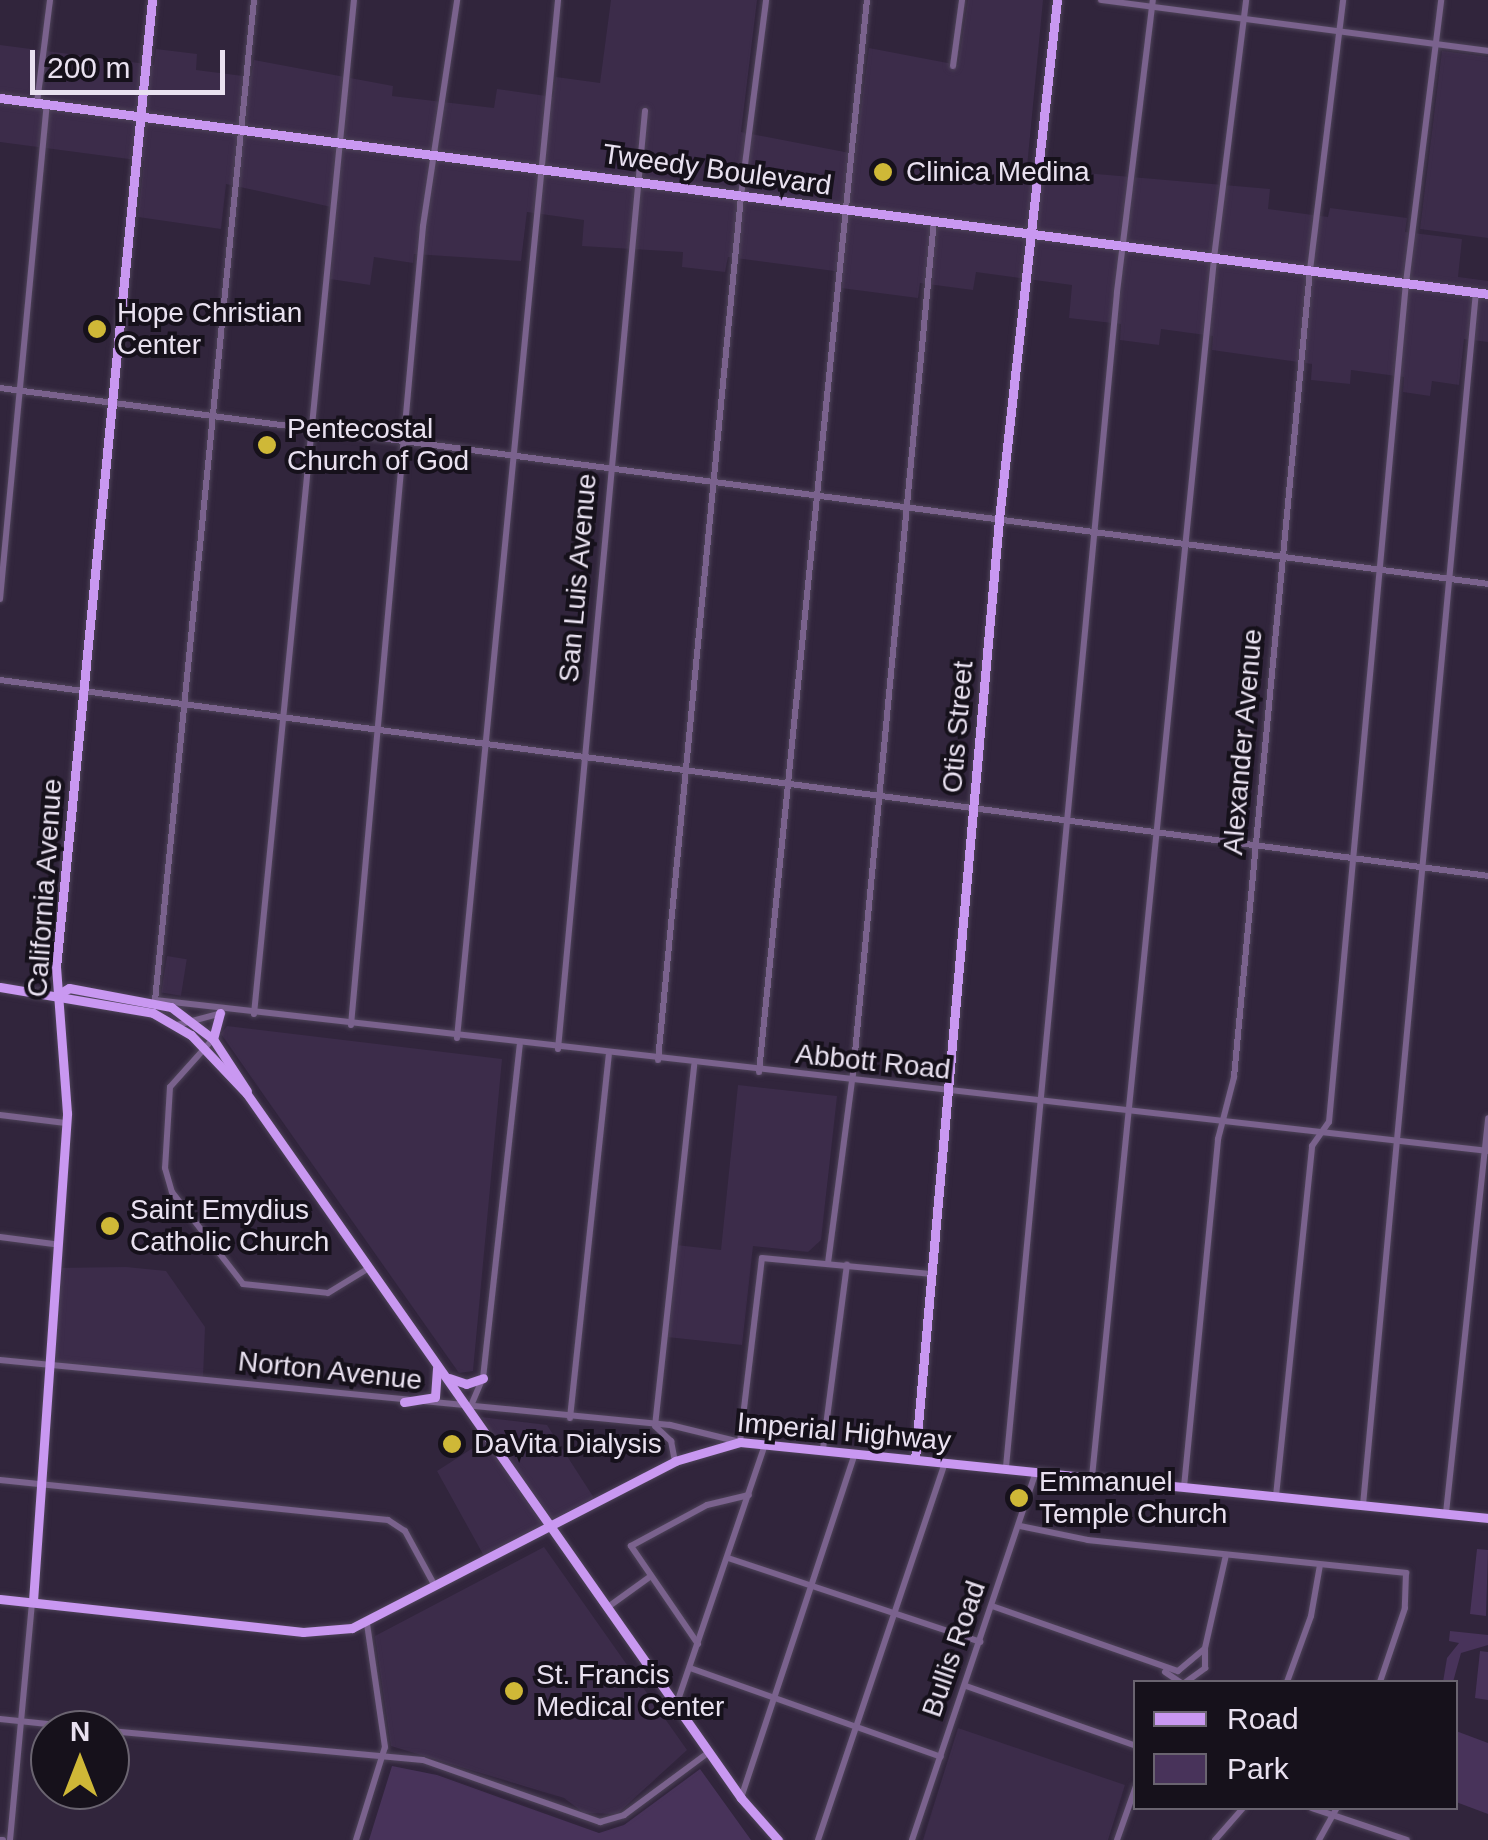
<!DOCTYPE html>
<style>
body{margin:0}
#map{position:relative;width:1488px;height:1840px;overflow:hidden;background:#31253c;font-family:Arial,sans-serif}
div>[style]{position:absolute}
.built>*{inset:0;background:#3c2c4a;transform-origin:0 0}
.green>*{inset:0;background:#48335a}
.roads{filter:drop-shadow(0 0 2px #4e4359) drop-shadow(0 0 2px #4e4359)}
.minor>*{height:6px;margin:-3px;padding:0 3px;transform-origin:3px;border-radius:3px;background:#7a628d}
.major>*{height:9px;margin:-4.5px;padding:0 4.5px;transform-origin:4.5px;border-radius:4.5px;background:#c998f1}
.dots>*{width:28px;height:28px;translate:-50% -50%;box-sizing:border-box;border:5px solid #16111b;border-radius:50%}
span{translate:-50% -50%;white-space:nowrap;text-align:center;line-height:1.15;-webkit-text-stroke:8px #16111b;paint-order:stroke}
.street-label{font-size:28px;color:#e9e1f0}
.poi-label{font-size:28px;color:#e9e1f0}
.left{translate:0 -50%;text-align:left}
.legend{position:absolute;left:1133px;top:1680px;width:325px;height:130px;box-sizing:border-box;background:#16111b;border:2px solid #6a6470;margin:0;padding:12px 18px;list-style:none;font-size:30px;color:#e9e1f0}
.legend li{display:flex;align-items:center;gap:20px;height:50px}
.legend b{width:50px;border:2px solid #6a6470}
.north{position:absolute;left:30px;top:1710px;width:100px;height:100px;box-sizing:border-box;background:#16111b;border:2px solid #6a6470;border-radius:50%;rotate:0deg;font-size:28px;font-weight:700;line-height:40px;text-align:center;color:#e9e1f0}
.north::after{content:'';display:block;margin:auto;width:35px;height:45px;background:#cfb837;clip-path:polygon(50% 0,100% 100%,50% 72%,0 100%)}
.scale{position:absolute;left:30px;top:50px;width:195px;height:45px;box-sizing:border-box;border:5px solid #e9e1f0;border-top:0;padding-left:12px;font-size:30px;line-height:35px;white-space:nowrap;color:#e9e1f0;-webkit-text-stroke:8px #16111b;paint-order:stroke}
</style>
<div id="map">
<div class="built">
<div style="clip-path:polygon(611px 0,757px 0,741px 132px,855px 154px,869px 48px,958px 65px,968px 0,1043px 0,1027px 168px,1270px 189px,1268px 209px,1328px 217px,1330px 208px,1407px 218px,1405px 232px,1462px 239px,1458px 277px,1488px 281px,1488px 342px,1464px 339px,1459px 385px,1432px 381px,1430px 396px,1403px 392px,1404px 377px,1351px 370px,1350px 384px,1311px 380px,1312px 364px,1212px 350px,1213px 336px,1161px 329px,1159px 345px,1120px 340px,1121px 324px,1069px 318px,1072px 285px,976px 272px,973px 290px,920px 283px,918px 298px,841px 288px,842px 272px,728px 257px,725px 272px,682px 267px,683px 252px,582px 246px,584px 220px,527px 212px,521px 261px,414px 254px,413px 263px,374px 257px,370px 285px,330px 279px,336px 208px,226px 184px,221px 229px,138px 217px,144px 161px,0 142px,0 45px,154px 65px,156px 49px,197px 54px,196px 70px,251px 77px,254px 60px,393px 86px,392px 96px,494px 108px,497px 89px,553px 97px,556px 77px,600px 83px)"></div>
<div style="clip-path:polygon(1442px 51px,1488px 57px,1488px 238px,1420px 229px)"></div>
<div style="left:167px;top:956px;width:20px;height:37px;rotate:9deg"></div>
<div style="clip-path:polygon(227px 1026px,502px 1059px,473px 1371px,459px 1373px,221px 1034px)"></div>
<div style="clip-path:polygon(738px 1085px,837px 1096px,821px 1240px,808px 1252px,753px 1246px,742px 1345px,667px 1337px,676px 1245px,721px 1250px)"></div>
<div style="clip-path:polygon(126px 1267px,166px 1271px,205px 1327px,203px 1378px,53px 1365px,55px 1268px)"></div>
<div style="clip-path:polygon(481px 1417px,547px 1425px,594px 1498px,484px 1556px,437px 1471px,493px 1435px)"></div>
<div style="clip-path:polygon(544px 1547px,687px 1750px,617px 1814px,584px 1813px,564px 1798px,391px 1746px,375px 1636px)"></div>
<div style="clip-path:polygon(958px 1728px,1125px 1785px,1108px 1840px,923px 1840px)"></div>
</div>
<div class="green">
<div style="clip-path:polygon(1477px 1549px,1488px 1550px,1486px 1616px,1470px 1614px)"></div>
<div style="clip-path:polygon(1450px 1631px,1488px 1635px,1488px 1645px,1461px 1653px,1453px 1682px,1443px 1682px,1447px 1658px,1459px 1643px,1449px 1641px)"></div>
<div style="clip-path:polygon(1480px 1651px,1488px 1652px,1488px 1700px,1475px 1698px)"></div>
<div style="clip-path:polygon(1456px 1731px,1488px 1743px,1488px 1814px,1456px 1802px)"></div>
<div style="clip-path:polygon(392px 1766px,437px 1775px,599px 1833px,624px 1825px,700px 1769px,751px 1840px,369px 1840px)"></div>
</div>
<div class="roads">
<div class="minor">
<div style="left:254px;top:0;width:1005px;rotate:95.65deg"></div>
<div style="left:155px;top:1000px;width:1342px;rotate:6.46deg"></div>
<div style="left:1101px;top:0;width:390px;rotate:7.5deg"></div>
<div style="left:953px;top:66px;width:67px;rotate:-82.2deg"></div>
<div style="left:37px;top:103px;width:104px;rotate:-82.8deg"></div>
<div style="left:0;top:388px;width:1501px;rotate:7.5deg"></div>
<div style="left:0;top:599px;width:496px;rotate:-84.6deg"></div>
<div style="left:0;top:680px;width:1501px;rotate:7.5deg"></div>
<div style="left:254px;top:1014px;width:1019px;rotate:-84.37deg"></div>
<div style="left:177px;top:1025px;width:47px;rotate:-14.9deg"></div>
<div style="left:351px;top:1025px;width:802px;rotate:-84.85deg"></div>
<div style="left:423px;top:226px;width:229px;rotate:-81.4deg"></div>
<div style="left:457px;top:1038px;width:1043px;rotate:-84.44deg"></div>
<div style="left:213px;top:1039px;width:64px;rotate:131.9deg"></div>
<div style="left:170px;top:1087px;width:81px;rotate:93.5deg"></div>
<div style="left:165px;top:1168px;width:25px;rotate:74deg"></div>
<div style="left:172px;top:1192px;width:116px;rotate:52.3deg"></div>
<div style="left:243px;top:1284px;width:85px;rotate:6deg"></div>
<div style="left:328px;top:1293px;width:48px;rotate:-31.4deg"></div>
<div style="left:558px;top:1049px;width:942px;rotate:-84.7deg"></div>
<div style="left:658px;top:1060px;width:868px;rotate:-84.51deg"></div>
<div style="left:741px;top:196px;width:198px;rotate:-82.7deg"></div>
<div style="left:759px;top:1072px;width:1077px;rotate:-84.25deg"></div>
<div style="left:0;top:1115px;width:66px;rotate:6.9deg"></div>
<div style="left:0;top:1237px;width:54px;rotate:7.4deg"></div>
<div style="left:828px;top:1263px;width:191px;rotate:-82.5deg"></div>
<div style="left:853px;top:1074px;width:858px;rotate:-84.58deg"></div>
<div style="left:0;top:1360px;width:673px;rotate:5.54deg"></div>
<div style="left:670px;top:1425px;width:72px;rotate:13.7deg"></div>
<div style="left:740px;top:1442px;width:185px;rotate:-83.2deg"></div>
<div style="left:762px;top:1258px;width:171px;rotate:5.4deg"></div>
<div style="left:470px;top:1408px;width:33px;rotate:-67deg"></div>
<div style="left:483px;top:1378px;width:335px;rotate:-83.7deg"></div>
<div style="left:570px;top:1418px;width:365px;rotate:-83.9deg"></div>
<div style="left:655px;top:1426px;width:363px;rotate:-83.8deg"></div>
<div style="left:656px;top:1427px;width:21px;rotate:43deg"></div>
<div style="left:671px;top:1441px;width:20px;rotate:79deg"></div>
<div style="left:823px;top:1449px;width:186px;rotate:-82.6deg"></div>
<div style="left:1006px;top:1467px;width:1180px;rotate:-84.6deg"></div>
<div style="left:1117px;top:292px;width:294px;rotate:-83deg"></div>
<div style="left:1092px;top:1477px;width:1225px;rotate:-84.28deg"></div>
<div style="left:1214px;top:258px;width:260px;rotate:-82.9deg"></div>
<div style="left:0;top:1480px;width:390px;rotate:5.9deg"></div>
<div style="left:388px;top:1520px;width:20px;rotate:33deg"></div>
<div style="left:405px;top:1531px;width:63px;rotate:61.4deg"></div>
<div style="left:1184px;top:1487px;width:350px;rotate:-84.4deg"></div>
<div style="left:1218px;top:1139px;width:64px;rotate:-75.5deg"></div>
<div style="left:1234px;top:1077px;width:811px;rotate:-84.62deg"></div>
<div style="left:1310px;top:270px;width:272px;rotate:-83deg"></div>
<div style="left:1276px;top:1496px;width:352px;rotate:-84.1deg"></div>
<div style="left:1312px;top:1146px;width:29px;rotate:-55deg"></div>
<div style="left:1329px;top:1122px;width:843px;rotate:-84.76deg"></div>
<div style="left:1406px;top:283px;width:285px;rotate:-82.9deg"></div>
<div style="left:1363px;top:1505px;width:1218px;rotate:-84.68deg"></div>
<div style="left:1446px;top:1513px;width:397px;rotate:-83.9deg"></div>
<div style="left:1020px;top:1526px;width:69px;rotate:11.6deg"></div>
<div style="left:1088px;top:1540px;width:320px;rotate:5.9deg"></div>
<div style="left:1406px;top:1573px;width:35px;rotate:92deg"></div>
<div style="left:1405px;top:1608px;width:78px;rotate:108.7deg"></div>
<div style="left:728px;top:1558px;width:266px;rotate:18.4deg"></div>
<div style="left:992px;top:1606px;width:197px;rotate:19.3deg"></div>
<div style="left:1178px;top:1671px;width:35px;rotate:-40deg"></div>
<div style="left:1205px;top:1648px;width:95px;rotate:-77.3deg"></div>
<div style="left:608px;top:1607px;width:53px;rotate:-35.8deg"></div>
<div style="left:698px;top:1644px;width:119px;rotate:-124.4deg"></div>
<div style="left:631px;top:1546px;width:86px;rotate:-28.3deg"></div>
<div style="left:707px;top:1505px;width:43px;rotate:-13.4deg"></div>
<div style="left:690px;top:1668px;width:266px;rotate:19.5deg"></div>
<div style="left:1165px;top:1672px;width:18px;rotate:34deg"></div>
<div style="left:1186px;top:1682px;width:24px;rotate:-36deg"></div>
<div style="left:1205px;top:1668px;width:18px;rotate:-90deg"></div>
<div style="left:1287px;top:1682px;width:70px;rotate:-70deg"></div>
<div style="left:1311px;top:1616px;width:52px;rotate:-80deg"></div>
<div style="left:966px;top:1686px;width:180px;rotate:19.4deg"></div>
<div style="left:677px;top:1703px;width:274px;rotate:-71.2deg"></div>
<div style="left:0;top:1719px;width:105px;rotate:6deg"></div>
<div style="left:110px;top:1731px;width:314px;rotate:5.3deg"></div>
<div style="left:423px;top:1760px;width:188px;rotate:19.3deg"></div>
<div style="left:600px;top:1822px;width:25px;rotate:-16deg"></div>
<div style="left:624px;top:1815px;width:106px;rotate:-36.5deg"></div>
<div style="left:741px;top:1798px;width:362px;rotate:-71.7deg"></div>
<div style="left:1312px;top:1808px;width:100px;rotate:18.6deg"></div>
<div style="left:0;top:1840px;width:3px"></div>
<div style="left:10px;top:1840px;width:238px;rotate:-84.7deg"></div>
<div style="left:356px;top:1840px;width:97px;rotate:-72.7deg"></div>
<div style="left:385px;top:1747px;width:125px;rotate:-98.3deg"></div>
<div style="left:818px;top:1840px;width:398px;rotate:-71.4deg"></div>
<div style="left:912px;top:1840px;width:388px;rotate:-71.4deg"></div>
<div style="left:1117px;top:1840px;width:57px;rotate:-70.6deg"></div>
<div style="left:1215px;top:1840px;width:43px;rotate:-48.8deg"></div>
<div style="left:1319px;top:1840px;width:37px;rotate:-61deg"></div>
</div>
<div class="major">
<div style="left:0;top:98px;width:1501px;rotate:7.5deg"></div>
<div style="left:0;top:987px;width:155px;rotate:9.6deg"></div>
<div style="left:153px;top:1013px;width:44px;rotate:30.1deg"></div>
<div style="left:191px;top:1035px;width:81px;rotate:46.5deg"></div>
<div style="left:247px;top:1094px;width:860px;rotate:54.94deg"></div>
<div style="left:741px;top:1798px;width:56px;rotate:48.6deg"></div>
<div style="left:57px;top:995px;width:14px;rotate:-30deg"></div>
<div style="left:69px;top:988px;width:104px;rotate:10.6deg"></div>
<div style="left:171px;top:1007px;width:53px;rotate:37.3deg"></div>
<div style="left:213px;top:1039px;width:62px;rotate:56.8deg"></div>
<div style="left:213px;top:1039px;width:27px;rotate:-75deg"></div>
<div style="left:449px;top:1378px;width:18px;rotate:19deg"></div>
<div style="left:466px;top:1384px;width:18px;rotate:-19deg"></div>
<div style="left:404px;top:1402px;width:31px;rotate:-9deg"></div>
<div style="left:435px;top:1397px;width:29px;rotate:-86deg"></div>
<div style="left:915px;top:1459px;width:944px;rotate:-84.89deg"></div>
<div style="left:999px;top:519px;width:522px;rotate:-83.62deg"></div>
<div style="left:0;top:1599px;width:305px;rotate:6.2deg"></div>
<div style="left:303px;top:1632px;width:49px;rotate:-4.7deg"></div>
<div style="left:352px;top:1628px;width:364px;rotate:-27.3deg"></div>
<div style="left:675px;top:1461px;width:68px;rotate:-16.3deg"></div>
<div style="left:740px;top:1442px;width:752px;rotate:5.8deg"></div>
<div style="left:33px;top:1601px;width:489px;rotate:-86deg"></div>
<div style="left:67px;top:1113px;width:146px;rotate:-94.3deg"></div>
<div style="left:56px;top:967px;width:972px;rotate:-84.33deg"></div>
</div>
</div>
<div class="dots">
<div style="left:883px;top:172px;background:#cfb837"></div>
<div style="left:97px;top:329px;background:#cfb837"></div>
<div style="left:267px;top:445px;background:#cfb837"></div>
<div style="left:110px;top:1226px;background:#cfb837"></div>
<div style="left:452px;top:1444px;background:#cfb837"></div>
<div style="left:1019px;top:1498px;background:#cfb837"></div>
<div style="left:514px;top:1691px;background:#cfb837"></div>
</div>
<div class="street-label">
<span style="left:717px;top:170px;rotate:8deg">Tweedy Boulevard</span>
<span style="left:578px;top:578px;rotate:-85deg">San Luis Avenue</span>
<span style="left:958px;top:727px;rotate:-85deg">Otis Street</span>
<span style="left:1243px;top:742px;rotate:-85deg">Alexander Avenue</span>
<span style="left:45px;top:888px;rotate:-86deg">California Avenue</span>
<span style="left:873px;top:1062px;rotate:6deg">Abbott Road</span>
<span style="left:330px;top:1371px;rotate:6deg">Norton Avenue</span>
<span style="left:844px;top:1432px;rotate:5deg">Imperial Highway</span>
<span style="left:954px;top:1649px;rotate:-71deg">Bullis Road</span>
</div>
<div class="poi-label">
<span class="left" style="left:906px;top:172px">Clinica Medina</span>
<span class="left" style="left:117px;top:329px">Hope Christian<br>Center</span>
<span class="left" style="left:287px;top:445px">Pentecostal<br>Church of God</span>
<span class="left" style="left:130px;top:1226px">Saint Emydius<br>Catholic Church</span>
<span class="left" style="left:474px;top:1444px">DaVita Dialysis</span>
<span class="left" style="left:1039px;top:1498px">Emmanuel<br>Temple Church</span>
<span class="left" style="left:536px;top:1691px">St. Francis<br>Medical Center</span>
</div>
<ul class="legend">
<li><b style="height:12px;background:#c998f1"></b>Road</li>
<li><b style="height:28px;background:#48335a"></b>Park</li>
</ul>
<div class="north">N</div>
<div class="scale">200 m</div>
</div>
